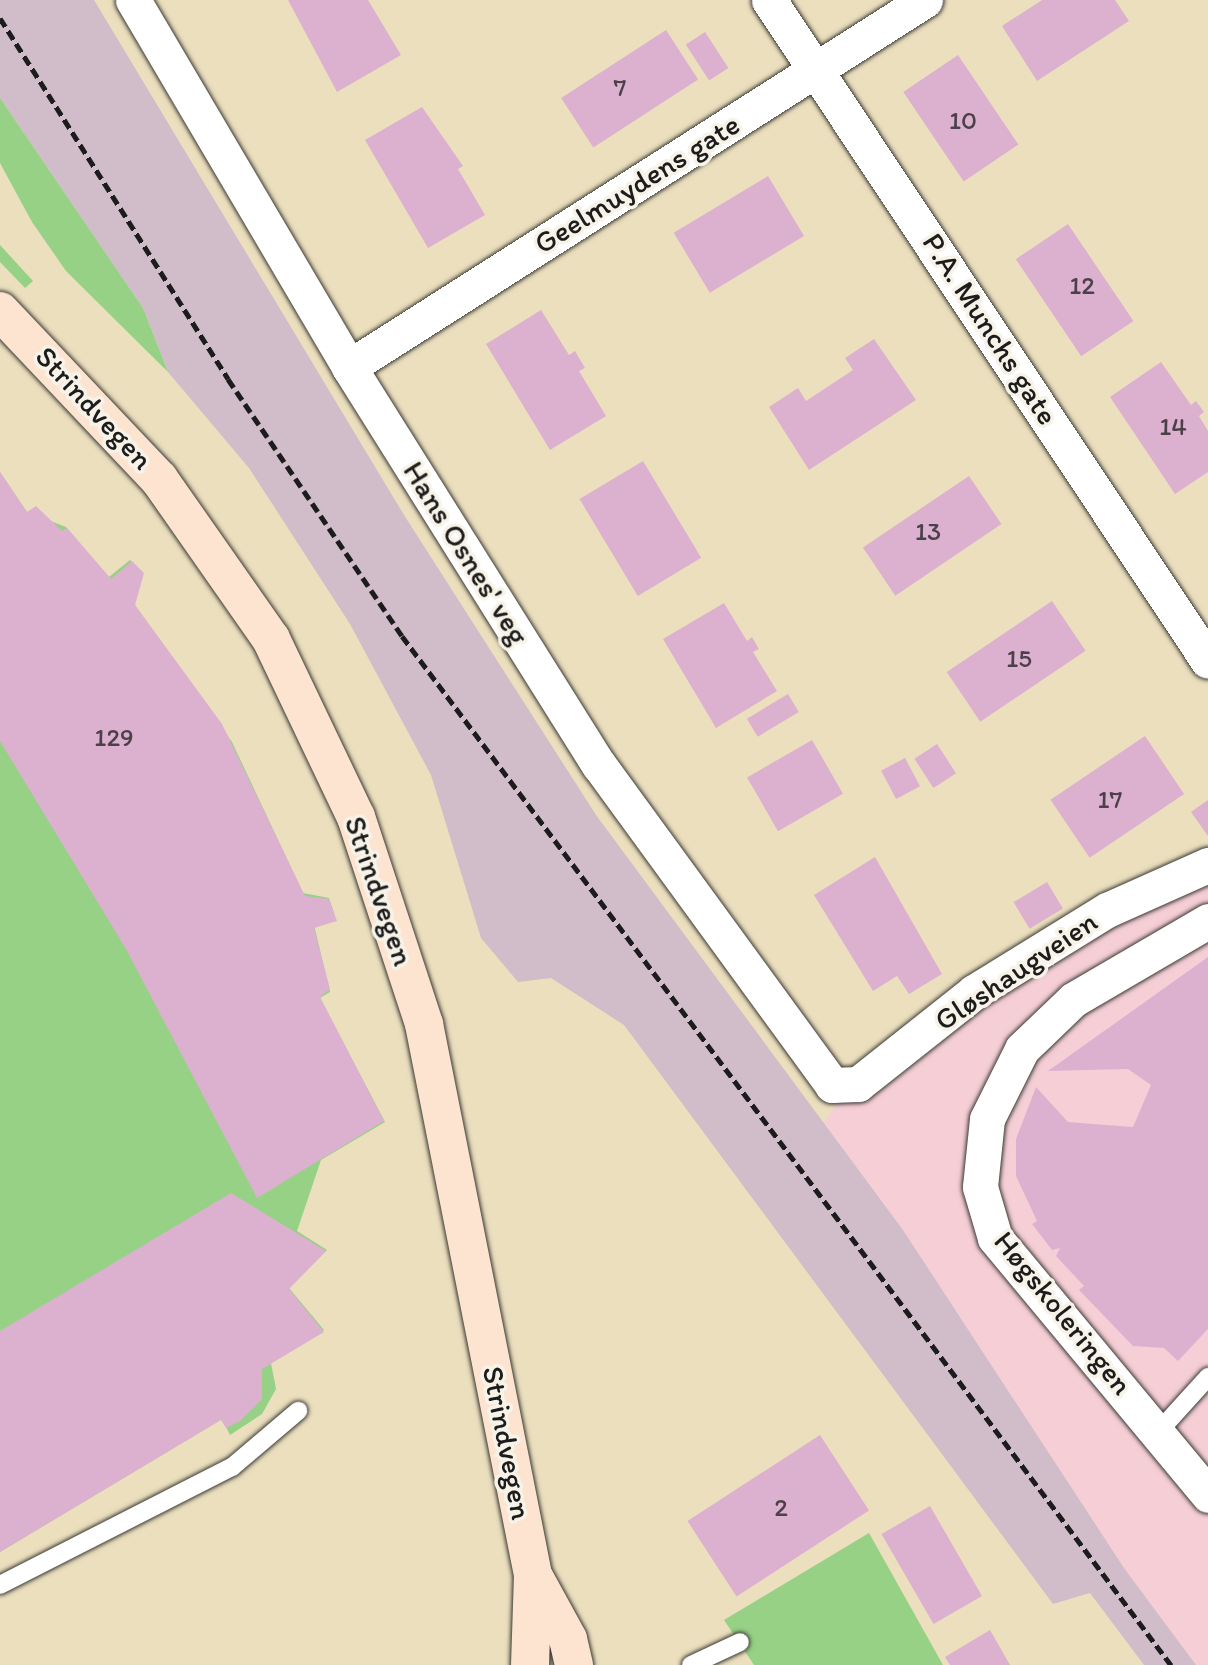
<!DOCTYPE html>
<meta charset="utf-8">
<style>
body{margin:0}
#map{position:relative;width:1208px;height:1665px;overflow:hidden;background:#ebdfbe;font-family:Itim,sans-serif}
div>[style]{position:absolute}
.built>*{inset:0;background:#f6cfd6}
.industrial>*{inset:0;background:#d1bdc9}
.green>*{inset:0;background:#96d185}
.building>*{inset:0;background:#dcb1d0;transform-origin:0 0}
.roads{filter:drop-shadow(0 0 2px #3b3934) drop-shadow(0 0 2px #3b3934)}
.service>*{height:18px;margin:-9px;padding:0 9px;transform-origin:9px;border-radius:9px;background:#fff}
.minor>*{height:35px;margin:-17.5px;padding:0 17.5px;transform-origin:17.5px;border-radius:17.5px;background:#fff}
.secondary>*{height:38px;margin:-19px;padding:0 19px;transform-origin:19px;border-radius:19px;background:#fde4d0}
.rail>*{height:5px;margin-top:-2.5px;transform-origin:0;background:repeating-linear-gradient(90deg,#1c1c1c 0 10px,transparent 0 15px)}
span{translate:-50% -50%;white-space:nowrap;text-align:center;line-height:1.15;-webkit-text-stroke:7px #f7f3e8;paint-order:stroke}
.number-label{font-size:26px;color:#4c4149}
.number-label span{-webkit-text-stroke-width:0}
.street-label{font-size:30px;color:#1c1c1c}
</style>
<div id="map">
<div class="built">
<div style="clip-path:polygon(1208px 881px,1208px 1665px,1171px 1665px,795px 1167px,851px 1081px,974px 992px)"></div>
</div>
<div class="industrial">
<div style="clip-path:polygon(0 0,94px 0,404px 515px,596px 815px,903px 1230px,1124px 1568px,1196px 1665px,1144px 1665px,1090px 1593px,1053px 1604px,624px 1025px,551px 978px,518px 982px,481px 938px,431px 775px,350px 624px,249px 468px,168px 372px,143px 308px,0 98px)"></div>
</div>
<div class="green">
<div style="clip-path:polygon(0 98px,143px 308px,168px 372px,66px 271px,32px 222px,0 163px)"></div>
<div style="clip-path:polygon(0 245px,33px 281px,25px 288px,0 262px)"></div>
<div style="clip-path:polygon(0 472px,27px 512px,66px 527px,109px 577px,130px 560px,143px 575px,134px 604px,232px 742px,303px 893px,329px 898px,335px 916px,314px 925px,330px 992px,320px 998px,385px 1122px,321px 1160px,297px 1231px,327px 1250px,289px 1288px,324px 1330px,271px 1363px,276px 1389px,262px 1414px,230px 1435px,222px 1419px,0 1552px)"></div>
<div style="clip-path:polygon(869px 1533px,943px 1665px,754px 1665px,724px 1620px)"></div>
</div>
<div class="building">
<div style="clip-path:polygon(288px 0,368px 0,401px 55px,337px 92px)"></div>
<div style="clip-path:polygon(1042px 0,1115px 0,1129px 21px,1037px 81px,1002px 26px)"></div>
<div style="left:666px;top:30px;width:59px;height:125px;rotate:57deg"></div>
<div style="left:705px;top:32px;width:43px;height:23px;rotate:57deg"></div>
<div style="left:958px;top:55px;width:108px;height:66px;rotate:56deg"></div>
<div style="clip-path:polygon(422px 107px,463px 166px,458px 169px,485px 215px,428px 248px,365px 140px)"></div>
<div style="left:768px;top:176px;width:70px;height:110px;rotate:59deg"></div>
<div style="left:1068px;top:224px;width:117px;height:63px;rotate:56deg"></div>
<div style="clip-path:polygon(541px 310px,569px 355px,575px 351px,585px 368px,579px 371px,606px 416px,550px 450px,486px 344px)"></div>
<div style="clip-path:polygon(874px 339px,916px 400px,809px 470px,769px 407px,798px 388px,806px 401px,853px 370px,845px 358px)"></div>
<div style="clip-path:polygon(1161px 362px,1191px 405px,1196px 401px,1204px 412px,1199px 416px,1208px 431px,1208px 472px,1175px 494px,1110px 397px)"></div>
<div style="left:643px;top:461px;width:113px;height:74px;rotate:59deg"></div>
<div style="clip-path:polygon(0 472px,27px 512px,36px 506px,62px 531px,67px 528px,111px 579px,132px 561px,144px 573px,135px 605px,222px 724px,305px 896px,329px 899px,337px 921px,314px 928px,330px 989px,320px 997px,384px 1121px,257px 1198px,126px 949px,0 741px)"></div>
<div style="left:969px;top:476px;width:58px;height:128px;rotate:56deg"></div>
<div style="left:1052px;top:601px;width:60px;height:127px;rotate:56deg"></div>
<div style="clip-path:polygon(724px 603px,747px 641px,752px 637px,759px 649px,753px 652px,777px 691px,716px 728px,663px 639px)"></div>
<div style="left:788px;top:694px;width:21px;height:48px;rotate:59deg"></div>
<div style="left:1145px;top:736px;width:70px;height:114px;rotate:56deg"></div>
<div style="left:812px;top:740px;width:62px;height:75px;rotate:60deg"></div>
<div style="left:937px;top:744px;width:35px;height:27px;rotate:57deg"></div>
<div style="left:905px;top:758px;width:32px;height:27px;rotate:62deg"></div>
<div style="clip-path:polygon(1208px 800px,1208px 836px,1191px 812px)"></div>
<div style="clip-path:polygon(875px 857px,942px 974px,909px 994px,897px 976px,873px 991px,814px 895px)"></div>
<div style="left:1047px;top:882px;width:31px;height:39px;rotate:59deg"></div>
<div style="clip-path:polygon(1208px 957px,1208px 1329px,1178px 1361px,1164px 1348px,1133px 1346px,1079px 1290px,1084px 1286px,1056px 1256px,1060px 1248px,1052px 1250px,1032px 1224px,1037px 1221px,1016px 1176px,1016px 1139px,1036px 1087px,1068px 1122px,1133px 1127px,1151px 1085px,1128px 1069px,1048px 1071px)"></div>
<div style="clip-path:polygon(231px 1193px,326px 1251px,289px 1289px,324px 1332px,262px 1369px,262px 1399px,240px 1421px,226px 1428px,221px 1420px,0 1552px,0 1331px)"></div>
<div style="left:820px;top:1435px;width:90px;height:158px;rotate:57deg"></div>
<div style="left:930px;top:1506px;width:104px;height:56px;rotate:60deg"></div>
<div style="clip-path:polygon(990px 1630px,1010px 1665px,950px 1665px,945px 1657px)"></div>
</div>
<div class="roads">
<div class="service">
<div style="left:1160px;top:1430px;width:72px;rotate:-47.8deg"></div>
<div style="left:0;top:1585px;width:260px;rotate:-27deg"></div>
<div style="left:232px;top:1467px;width:87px;rotate:-40.3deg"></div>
<div style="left:691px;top:1665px;width:54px;rotate:-25.1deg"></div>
</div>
<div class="minor">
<div style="left:133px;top:0;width:426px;rotate:59.5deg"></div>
<div style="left:349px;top:367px;width:470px;rotate:57.9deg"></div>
<div style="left:599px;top:765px;width:396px;rotate:53.9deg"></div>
<div style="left:832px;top:1085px;width:26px;rotate:-2deg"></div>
<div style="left:858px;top:1084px;width:148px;rotate:-38.4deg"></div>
<div style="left:974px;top:992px;width:156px;rotate:-31.7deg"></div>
<div style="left:1107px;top:910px;width:111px;rotate:-24deg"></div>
<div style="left:769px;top:0;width:793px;rotate:56.41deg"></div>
<div style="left:349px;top:367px;width:683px;rotate:-32.5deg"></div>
<div style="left:1208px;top:921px;width:156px;rotate:149.7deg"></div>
<div style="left:1073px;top:1000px;width:71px;rotate:136.1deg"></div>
<div style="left:1022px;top:1049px;width:78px;rotate:116.6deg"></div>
<div style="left:987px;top:1119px;width:68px;rotate:95.9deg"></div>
<div style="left:980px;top:1187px;width:53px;rotate:73.6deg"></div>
<div style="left:995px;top:1238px;width:334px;rotate:50.3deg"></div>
</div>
<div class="secondary">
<div style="left:0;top:311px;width:231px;rotate:46.6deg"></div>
<div style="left:159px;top:479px;width:195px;rotate:55deg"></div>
<div style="left:271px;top:639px;width:197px;rotate:64.5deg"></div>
<div style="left:356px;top:817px;width:218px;rotate:71.8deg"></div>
<div style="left:424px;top:1024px;width:562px;rotate:78.81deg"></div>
<div style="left:533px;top:1575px;width:90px;rotate:91.9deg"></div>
<div style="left:533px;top:1575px;width:73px;rotate:61.3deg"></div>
<div style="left:568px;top:1639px;width:27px;rotate:77deg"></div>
</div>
</div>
<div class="rail">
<div style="left:0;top:18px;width:427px;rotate:57.7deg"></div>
<div style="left:228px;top:379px;width:310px;rotate:55.9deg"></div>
<div style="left:402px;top:636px;width:1285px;rotate:53.23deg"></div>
</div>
<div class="number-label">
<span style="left:620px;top:88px">7</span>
<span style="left:963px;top:121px">10</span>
<span style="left:1082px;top:286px">12</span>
<span style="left:1173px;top:427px">14</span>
<span style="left:928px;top:532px">13</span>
<span style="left:1019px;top:659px">15</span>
<span style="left:114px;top:738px">129</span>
<span style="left:1110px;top:800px">17</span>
<span style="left:781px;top:1508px">2</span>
</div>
<div class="street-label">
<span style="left:637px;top:184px;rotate:-32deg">Geelmuydens gate</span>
<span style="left:990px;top:329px;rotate:57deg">P.A. Munchs gate</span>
<span style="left:94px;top:408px;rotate:47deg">Strindvegen</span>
<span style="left:466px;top:553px;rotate:58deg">Hans Osnes' veg</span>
<span style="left:379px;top:891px;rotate:71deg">Strindvegen</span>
<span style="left:1016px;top:971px;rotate:-34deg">Gløshaugveien</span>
<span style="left:1063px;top:1313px;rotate:51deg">Høgskoleringen</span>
<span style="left:507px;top:1443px;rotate:79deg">Strindvegen</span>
</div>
</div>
